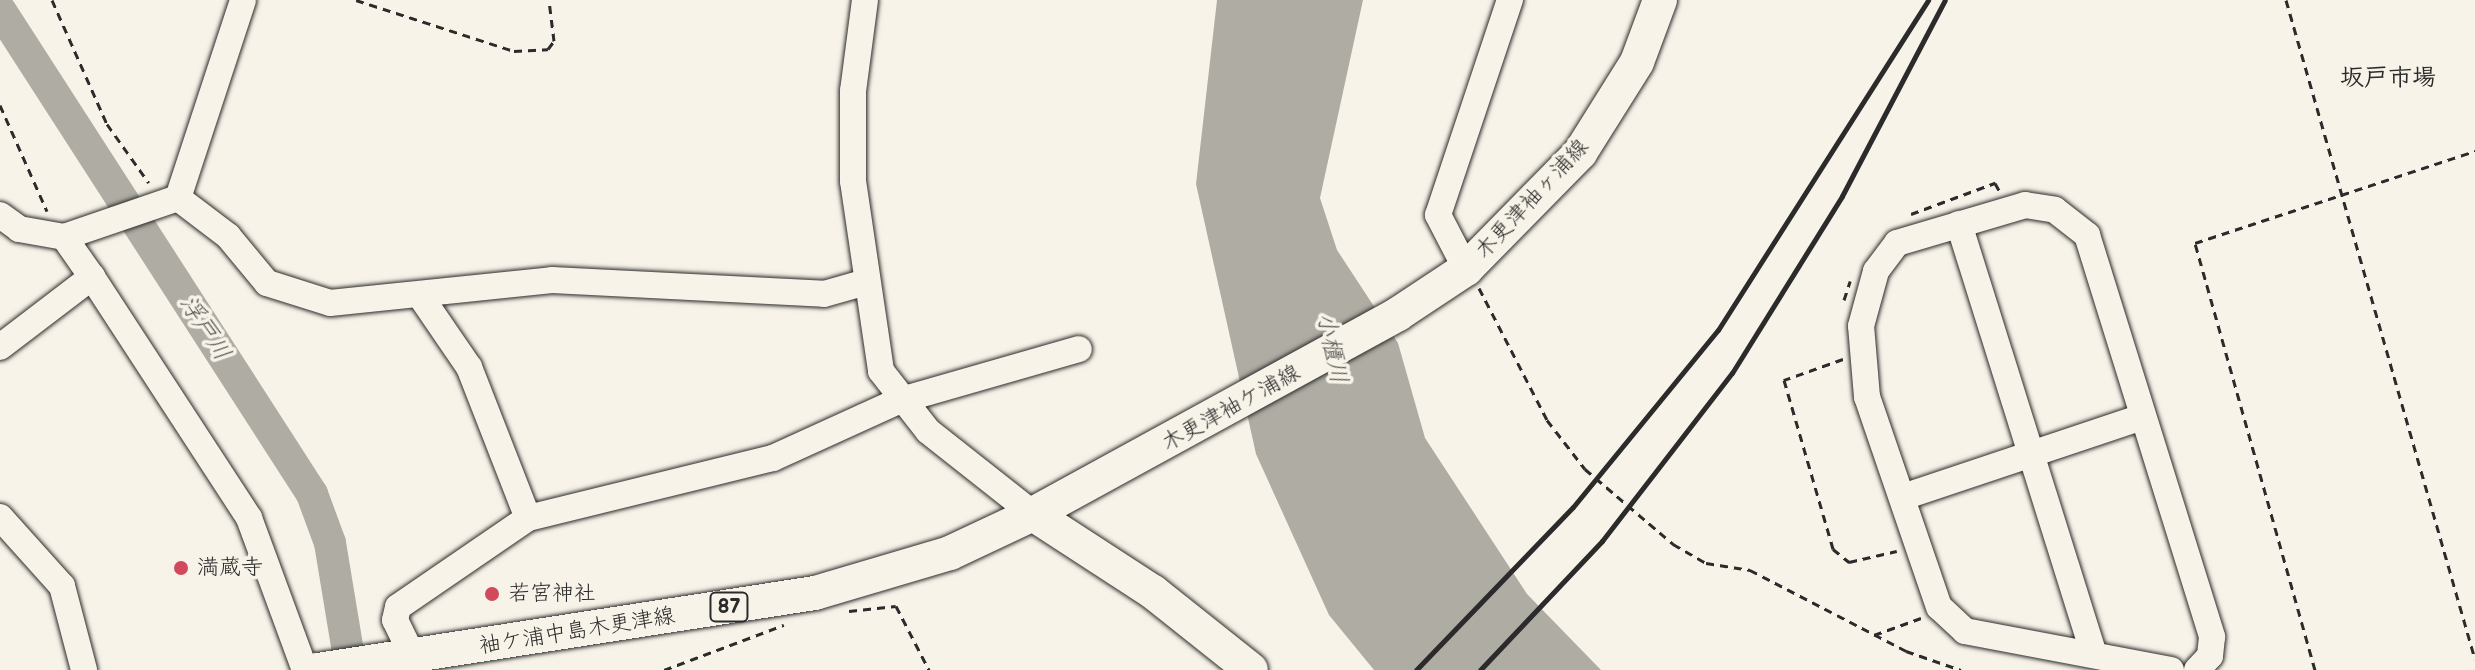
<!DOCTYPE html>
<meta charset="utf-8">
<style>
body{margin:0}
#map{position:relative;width:2475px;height:670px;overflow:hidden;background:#f7f3e8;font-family:"Balsamiq Sans","Klee One",sans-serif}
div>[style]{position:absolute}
.water>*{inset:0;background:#afaca4}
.river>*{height:32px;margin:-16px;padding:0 16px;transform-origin:16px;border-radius:16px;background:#afaca4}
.path>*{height:3px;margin-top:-1.5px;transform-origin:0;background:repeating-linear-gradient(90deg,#2b2b2b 0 8px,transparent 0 14px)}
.roads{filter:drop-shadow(0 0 2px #2b2b2b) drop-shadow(0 0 2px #2b2b2b)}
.minor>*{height:26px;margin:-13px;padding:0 13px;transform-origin:13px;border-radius:13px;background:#f7f3e8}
.major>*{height:34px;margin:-17px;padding:0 17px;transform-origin:17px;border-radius:17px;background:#f7f3e8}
.rail>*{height:5px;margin:-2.5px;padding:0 2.5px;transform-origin:2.5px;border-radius:2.5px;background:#2b2b2b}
.dots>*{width:22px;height:22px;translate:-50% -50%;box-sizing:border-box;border:4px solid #f7f3e8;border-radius:50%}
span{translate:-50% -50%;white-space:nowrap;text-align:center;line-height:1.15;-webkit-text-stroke:7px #f7f3e8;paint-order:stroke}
.shield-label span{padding:2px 6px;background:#f7f3e8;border:2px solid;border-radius:6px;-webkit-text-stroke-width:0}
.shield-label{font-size:20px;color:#2b2b2b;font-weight:700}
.street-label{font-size:22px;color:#2b2b2b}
.poi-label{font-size:22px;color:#2b2b2b}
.left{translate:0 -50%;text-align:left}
.neighbourhood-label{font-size:24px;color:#2b2b2b;font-weight:700}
.water-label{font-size:24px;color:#53524f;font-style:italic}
</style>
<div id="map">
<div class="water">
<div style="clip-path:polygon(1217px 0,1363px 0,1320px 198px,1337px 250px,1398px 343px,1425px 438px,1527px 594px,1601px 670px,1374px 670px,1329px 615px,1256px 454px,1196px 184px)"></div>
</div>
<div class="river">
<div style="left:0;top:10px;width:576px;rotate:57.19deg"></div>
<div style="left:312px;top:494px;width:52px;rotate:69.8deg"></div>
<div style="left:330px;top:543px;width:129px;rotate:80.6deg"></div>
</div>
<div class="path">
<div style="left:52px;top:0;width:136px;rotate:66.1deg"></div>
<div style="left:107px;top:124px;width:72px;rotate:54.6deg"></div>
<div style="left:356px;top:0;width:166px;rotate:17.9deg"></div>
<div style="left:514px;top:51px;width:34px;rotate:-3deg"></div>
<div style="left:548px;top:49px;width:10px;rotate:-53deg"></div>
<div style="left:554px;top:41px;width:41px;rotate:-97deg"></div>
<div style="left:2286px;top:0;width:686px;rotate:74deg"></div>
<div style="left:0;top:105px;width:116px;rotate:66.1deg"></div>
<div style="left:1911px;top:214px;width:90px;rotate:-20.3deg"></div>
<div style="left:1995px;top:183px;width:10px;rotate:61deg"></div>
<div style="left:1479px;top:288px;width:148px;rotate:62.7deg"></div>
<div style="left:1547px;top:420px;width:62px;rotate:52.2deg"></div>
<div style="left:1585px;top:469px;width:116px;rotate:40.4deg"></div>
<div style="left:1673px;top:544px;width:38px;rotate:30deg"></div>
<div style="left:1706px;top:563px;width:45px;rotate:9deg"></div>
<div style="left:1750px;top:570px;width:176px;rotate:27.4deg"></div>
<div style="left:1906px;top:651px;width:58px;rotate:19.1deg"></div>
<div style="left:1844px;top:300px;width:20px;rotate:-72deg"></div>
<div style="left:1843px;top:359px;width:63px;rotate:160.4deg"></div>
<div style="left:1784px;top:380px;width:176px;rotate:73.8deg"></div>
<div style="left:1833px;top:549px;width:21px;rotate:39deg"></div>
<div style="left:1849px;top:562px;width:49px;rotate:-12.9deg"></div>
<div style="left:849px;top:611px;width:47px;rotate:-6.1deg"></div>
<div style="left:896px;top:606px;width:72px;rotate:62.7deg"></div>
<div style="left:1874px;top:635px;width:50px;rotate:-19.9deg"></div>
<div style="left:664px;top:670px;width:128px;rotate:-20.6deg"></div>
<div style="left:2315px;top:670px;width:444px;rotate:-105.7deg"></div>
<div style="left:2195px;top:243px;width:295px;rotate:-18.2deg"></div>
</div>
<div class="roads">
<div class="minor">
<div style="left:865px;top:0;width:92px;rotate:97.5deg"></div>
<div style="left:853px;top:91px;width:90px;rotate:90deg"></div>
<div style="left:853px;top:181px;width:192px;rotate:81.6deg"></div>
<div style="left:881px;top:371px;width:76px;rotate:51.9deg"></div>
<div style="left:928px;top:431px;width:134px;rotate:38.3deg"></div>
<div style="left:178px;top:198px;width:63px;rotate:37.2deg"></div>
<div style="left:228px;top:236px;width:61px;rotate:50.3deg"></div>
<div style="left:267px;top:283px;width:66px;rotate:17.6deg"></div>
<div style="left:330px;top:303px;width:223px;rotate:-5.9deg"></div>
<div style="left:552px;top:280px;width:272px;rotate:2.9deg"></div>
<div style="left:824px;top:294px;width:44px;rotate:-15.9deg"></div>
<div style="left:178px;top:198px;width:208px;rotate:-71.8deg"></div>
<div style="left:0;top:215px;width:24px;rotate:36deg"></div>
<div style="left:19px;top:229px;width:46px;rotate:10.1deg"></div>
<div style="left:64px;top:237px;width:120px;rotate:-18.9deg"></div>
<div style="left:1959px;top:224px;width:448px;rotate:72.6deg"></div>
<div style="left:1466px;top:269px;width:61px;rotate:-117.4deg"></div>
<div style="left:1438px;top:215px;width:227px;rotate:-71.5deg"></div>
<div style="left:92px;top:277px;width:288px;rotate:56.9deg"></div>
<div style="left:249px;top:518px;width:162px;rotate:69.8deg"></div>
<div style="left:421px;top:297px;width:85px;rotate:55.6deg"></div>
<div style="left:469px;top:367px;width:162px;rotate:68.7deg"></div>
<div style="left:0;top:347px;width:116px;rotate:-37.3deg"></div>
<div style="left:92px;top:277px;width:49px;rotate:-125deg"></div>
<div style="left:1903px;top:497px;width:249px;rotate:-18.5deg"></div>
<div style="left:0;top:517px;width:93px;rotate:48.1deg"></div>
<div style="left:62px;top:586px;width:87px;rotate:75.3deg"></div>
<div style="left:413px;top:657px;width:41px;rotate:-115.9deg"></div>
<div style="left:395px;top:620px;width:13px;rotate:-77deg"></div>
<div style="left:398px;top:607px;width:158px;rotate:-34.4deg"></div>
<div style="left:528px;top:518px;width:252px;rotate:-13.8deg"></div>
<div style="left:773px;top:458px;width:137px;rotate:-24.5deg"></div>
<div style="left:898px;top:401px;width:188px;rotate:-16deg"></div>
<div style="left:2171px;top:670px;width:210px;rotate:-169.3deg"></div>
<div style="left:1965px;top:631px;width:35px;rotate:-137deg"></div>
<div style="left:1939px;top:607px;width:222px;rotate:-108.9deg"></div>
<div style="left:1867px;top:397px;width:71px;rotate:-94.8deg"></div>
<div style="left:1861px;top:326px;width:57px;rotate:-74.7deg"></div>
<div style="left:1876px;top:271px;width:35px;rotate:-53deg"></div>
<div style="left:1897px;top:243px;width:134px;rotate:-16.5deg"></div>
<div style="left:2025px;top:205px;width:30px;rotate:9deg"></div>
<div style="left:2055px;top:210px;width:41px;rotate:38deg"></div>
<div style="left:2087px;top:235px;width:421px;rotate:72.7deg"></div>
<div style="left:2212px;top:637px;width:19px;rotate:96deg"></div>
<div style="left:2210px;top:656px;width:19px;rotate:133deg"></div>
</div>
<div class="major">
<div style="left:1033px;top:514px;width:143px;rotate:33deg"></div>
<div style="left:1153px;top:592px;width:125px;rotate:38.5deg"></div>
<div style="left:318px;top:670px;width:503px;rotate:-8.81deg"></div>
<div style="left:815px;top:593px;width:141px;rotate:-16.5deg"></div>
<div style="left:950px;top:553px;width:92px;rotate:-25.2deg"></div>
<div style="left:1033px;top:514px;width:416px;rotate:-28.7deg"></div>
<div style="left:1398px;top:314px;width:82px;rotate:-33.5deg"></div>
<div style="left:1466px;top:269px;width:163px;rotate:-45.5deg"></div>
<div style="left:1580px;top:153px;width:107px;rotate:-57.9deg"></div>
<div style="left:1637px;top:62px;width:66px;rotate:-69.6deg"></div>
</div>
</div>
<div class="rail">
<div style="left:1416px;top:670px;width:226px;rotate:-46.1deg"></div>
<div style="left:1573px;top:507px;width:229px;rotate:-50.7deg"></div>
<div style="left:1718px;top:330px;width:391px;rotate:-57.5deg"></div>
<div style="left:1480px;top:670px;width:178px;rotate:-46.6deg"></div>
<div style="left:1602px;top:541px;width:212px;rotate:-52.3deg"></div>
<div style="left:1732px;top:373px;width:208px;rotate:-58.1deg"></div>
<div style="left:1842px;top:196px;width:221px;rotate:-62.3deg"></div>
</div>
<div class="dots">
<div style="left:181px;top:568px;background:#d1495b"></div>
<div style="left:492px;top:594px;background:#d1495b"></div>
</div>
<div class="shield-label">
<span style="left:729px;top:607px">87</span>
</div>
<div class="street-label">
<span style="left:1532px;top:199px;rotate:-47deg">木更津袖ヶ浦線</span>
<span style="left:1231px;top:408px;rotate:-29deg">木更津袖ケ浦線</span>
<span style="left:577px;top:631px;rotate:-9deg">袖ケ浦中島木更津線</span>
</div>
<div class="poi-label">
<span class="left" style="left:197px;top:568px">満蔵寺</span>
<span class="left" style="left:508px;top:594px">若宮神社</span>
</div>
<div class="neighbourhood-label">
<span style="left:2388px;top:78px">坂戸市場</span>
</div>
<div class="water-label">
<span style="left:205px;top:328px;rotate:57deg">浮戸川</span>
<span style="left:1332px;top:348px;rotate:78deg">小櫃川</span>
</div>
</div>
